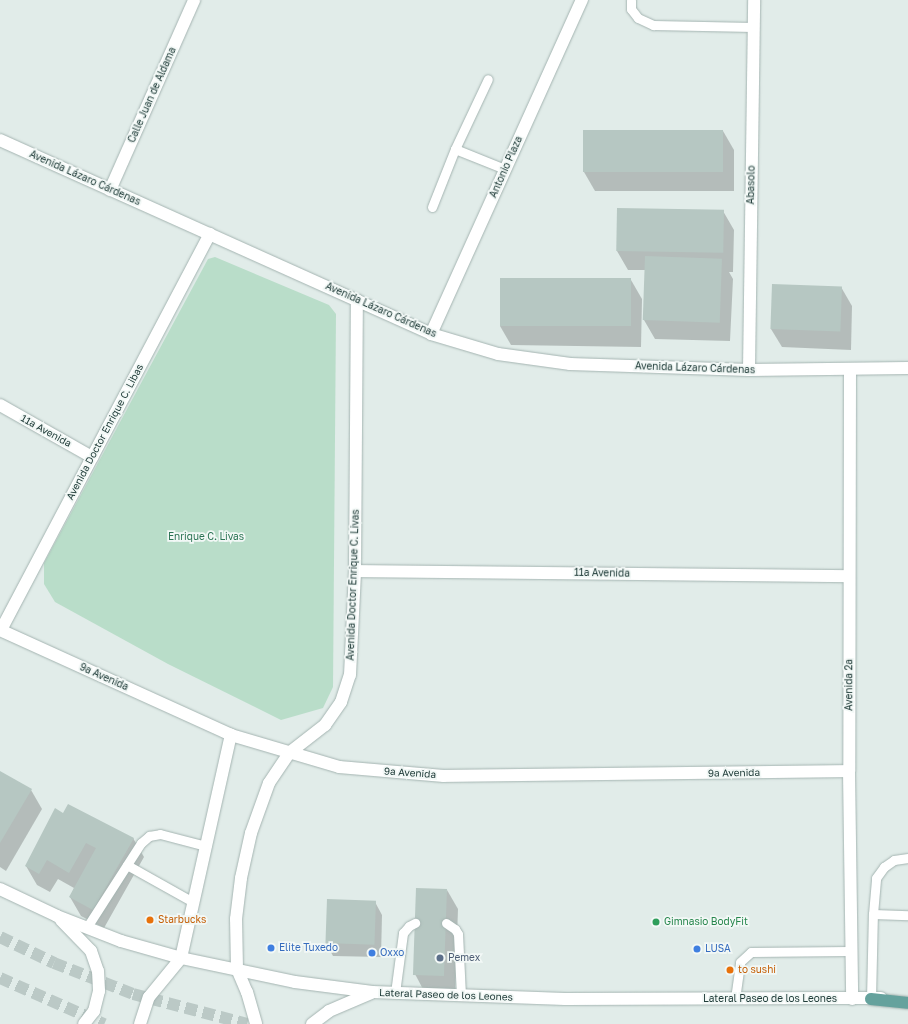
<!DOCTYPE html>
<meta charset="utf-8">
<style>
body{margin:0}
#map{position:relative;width:908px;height:1024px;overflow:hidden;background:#e1ece9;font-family:"Golos Text",sans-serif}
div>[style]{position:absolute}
.green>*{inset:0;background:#b9ddc9}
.shadow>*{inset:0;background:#0003}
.building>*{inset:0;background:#b6c7c2;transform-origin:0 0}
.primary-tunnel>*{height:12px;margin-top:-6px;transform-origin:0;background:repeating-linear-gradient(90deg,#bbc9c6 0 12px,transparent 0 18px)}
.roads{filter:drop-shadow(0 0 1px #a4b4b1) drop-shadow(0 0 1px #a4b4b1)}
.lane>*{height:9px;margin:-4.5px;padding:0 4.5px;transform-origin:4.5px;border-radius:4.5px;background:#fff}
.street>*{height:12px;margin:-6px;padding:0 6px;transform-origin:6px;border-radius:6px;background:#fff}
.secondary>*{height:12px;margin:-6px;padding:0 6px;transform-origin:6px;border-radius:6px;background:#fff}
.primary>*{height:12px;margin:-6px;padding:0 6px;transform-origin:6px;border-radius:6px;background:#65a29d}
.dots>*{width:11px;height:11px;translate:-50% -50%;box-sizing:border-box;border:2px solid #f2f8f6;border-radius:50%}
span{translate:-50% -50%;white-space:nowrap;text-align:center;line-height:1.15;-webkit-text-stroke:3.5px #f2f8f6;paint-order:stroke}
.street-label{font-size:10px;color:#213d3a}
.park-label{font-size:10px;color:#2b7454}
.food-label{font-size:10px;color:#c56008}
.left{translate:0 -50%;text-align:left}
.leisure-label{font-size:10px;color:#27864d}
.shop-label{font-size:10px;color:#366cbe}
.service-label{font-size:10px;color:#4e5e75}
</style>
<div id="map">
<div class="green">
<div style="clip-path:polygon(215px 257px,329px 305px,336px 314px,333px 687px,323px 708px,281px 720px,168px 664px,55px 602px,44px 584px,44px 563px,208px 259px)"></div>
</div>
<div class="shadow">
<div style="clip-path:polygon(584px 131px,723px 131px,734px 150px,734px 191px,595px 191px,584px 172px)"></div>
<div style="clip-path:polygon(723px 211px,734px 230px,733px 272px,729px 272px,733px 279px,730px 341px,655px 339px,644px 320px,646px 270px,628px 270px,617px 251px)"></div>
<div style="clip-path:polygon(501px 279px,631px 280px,642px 299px,641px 347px,511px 345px,500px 326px)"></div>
<div style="clip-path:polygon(841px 287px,852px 306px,851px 350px,782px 347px,771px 329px)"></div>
<div style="clip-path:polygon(0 772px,31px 790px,42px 809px,6px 871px,0 867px)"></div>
<div style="clip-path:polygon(63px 814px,133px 838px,144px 857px,104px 928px,81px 916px,70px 897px,74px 888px,58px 879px,50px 892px,37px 885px,26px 866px)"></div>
<div style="clip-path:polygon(447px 890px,458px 909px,455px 995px,425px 993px,415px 974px)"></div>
<div style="clip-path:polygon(375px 902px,382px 915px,381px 957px,333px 956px,326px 943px)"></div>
</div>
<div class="building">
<div style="left:583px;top:130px;width:140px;height:42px"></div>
<div style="left:617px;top:208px;width:107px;height:43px;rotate:1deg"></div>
<div style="left:645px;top:256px;width:77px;height:64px;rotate:2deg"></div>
<div style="left:500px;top:278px;width:131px;height:48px"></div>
<div style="left:772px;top:284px;width:70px;height:45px;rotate:2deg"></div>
<div style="clip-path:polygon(0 771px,32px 789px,0 843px)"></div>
<div style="clip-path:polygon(68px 804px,134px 838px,93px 910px,69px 897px,96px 848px,86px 843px,69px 873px,47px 860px,39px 874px,25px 866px,55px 808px,63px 813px)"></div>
<div style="left:416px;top:888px;width:31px;height:87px;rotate:2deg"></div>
<div style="left:327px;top:899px;width:49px;height:44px;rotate:2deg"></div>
</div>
<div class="primary-tunnel">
<div style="left:0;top:937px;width:60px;rotate:25.7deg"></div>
<div style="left:54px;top:963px;width:85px;rotate:21.4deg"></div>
<div style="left:133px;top:994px;width:118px;rotate:14.7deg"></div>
<div style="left:0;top:978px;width:114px;rotate:23.9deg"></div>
</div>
<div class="roads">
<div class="lane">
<div style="left:631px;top:0;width:9px;rotate:90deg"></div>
<div style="left:631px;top:9px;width:11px;rotate:52deg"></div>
<div style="left:638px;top:18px;width:17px;rotate:25deg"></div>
<div style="left:653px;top:25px;width:100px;rotate:1.1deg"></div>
<div style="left:455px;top:149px;width:54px;rotate:21.8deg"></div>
<div style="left:432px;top:207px;width:62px;rotate:-68.4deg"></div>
<div style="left:455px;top:149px;width:77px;rotate:-64.8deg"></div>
<div style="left:127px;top:865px;width:76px;rotate:29.3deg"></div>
<div style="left:873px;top:914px;width:36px;rotate:-85deg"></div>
<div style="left:876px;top:878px;width:14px;rotate:-54deg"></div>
<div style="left:884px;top:867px;width:12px;rotate:-35deg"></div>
<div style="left:894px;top:860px;width:14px;rotate:-8deg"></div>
<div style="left:446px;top:923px;width:11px;rotate:34deg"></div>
<div style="left:455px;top:929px;width:6px;rotate:59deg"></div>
<div style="left:458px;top:934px;width:61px;rotate:87.2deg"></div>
<div style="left:87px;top:927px;width:100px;rotate:-57.3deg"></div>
<div style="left:141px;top:843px;width:11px;rotate:-41deg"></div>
<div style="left:149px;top:836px;width:11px;rotate:-10deg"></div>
<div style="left:160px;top:834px;width:48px;rotate:14.6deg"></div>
<div style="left:395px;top:993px;width:61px;rotate:-82.4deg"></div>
<div style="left:403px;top:933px;width:9px;rotate:-49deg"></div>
<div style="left:409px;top:926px;width:7px;rotate:-27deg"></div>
<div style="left:735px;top:999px;width:37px;rotate:-82deg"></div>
<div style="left:740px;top:962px;width:15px;rotate:-42deg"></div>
<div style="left:751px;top:952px;width:99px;rotate:-0.6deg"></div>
<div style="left:871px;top:999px;width:85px;rotate:-88.7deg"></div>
<div style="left:873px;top:914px;width:35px;rotate:2deg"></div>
</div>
<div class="street">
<div style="left:110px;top:190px;width:208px;rotate:-66.1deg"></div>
<div style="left:431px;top:334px;width:367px;rotate:-65.7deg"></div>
<div style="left:749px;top:370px;width:370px;rotate:-89.2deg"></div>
<div style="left:850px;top:370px;width:401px;rotate:90.1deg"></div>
<div style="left:849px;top:771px;width:228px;rotate:89.2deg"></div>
<div style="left:0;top:405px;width:106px;rotate:29.5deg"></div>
<div style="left:355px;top:571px;width:494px;rotate:0.6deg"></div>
<div style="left:0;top:630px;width:254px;rotate:24.4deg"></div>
<div style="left:231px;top:735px;width:113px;rotate:16.5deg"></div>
<div style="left:339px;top:767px;width:105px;rotate:4.9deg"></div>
<div style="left:444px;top:776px;width:405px;rotate:-0.7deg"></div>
<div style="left:1px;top:630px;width:448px;rotate:-62.2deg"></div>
<div style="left:181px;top:958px;width:229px;rotate:-77.4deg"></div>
<div style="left:237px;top:969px;width:50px;rotate:-91.1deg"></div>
<div style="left:236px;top:919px;width:41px;rotate:-83deg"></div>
<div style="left:241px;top:878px;width:46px;rotate:-77.5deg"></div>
<div style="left:251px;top:833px;width:53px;rotate:-70.2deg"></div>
<div style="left:269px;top:783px;width:36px;rotate:-56deg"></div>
<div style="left:289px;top:753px;width:46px;rotate:-37.9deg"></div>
<div style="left:325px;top:725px;width:28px;rotate:-55deg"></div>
<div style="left:341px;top:702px;width:28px;rotate:-72deg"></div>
<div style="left:350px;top:675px;width:104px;rotate:-87.2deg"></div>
<div style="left:355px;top:571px;width:271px;rotate:-89.6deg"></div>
</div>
<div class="secondary">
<div style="left:0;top:140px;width:473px;rotate:24.2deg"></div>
<div style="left:431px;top:334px;width:70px;rotate:16.6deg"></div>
<div style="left:498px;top:354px;width:73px;rotate:7.9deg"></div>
<div style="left:570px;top:364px;width:179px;rotate:1.9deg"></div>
<div style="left:749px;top:370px;width:159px;rotate:-0.7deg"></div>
<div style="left:0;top:889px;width:63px;rotate:25.3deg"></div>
<div style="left:57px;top:916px;width:69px;rotate:21.3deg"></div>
<div style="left:121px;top:941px;width:62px;rotate:15.8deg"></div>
<div style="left:181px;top:958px;width:116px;rotate:11.9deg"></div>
<div style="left:295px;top:982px;width:78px;rotate:7.4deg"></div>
<div style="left:372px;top:992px;width:193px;rotate:2.1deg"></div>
<div style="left:565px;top:999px;width:316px;rotate:-0.2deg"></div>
<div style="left:61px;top:920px;width:43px;rotate:45.9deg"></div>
<div style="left:91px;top:951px;width:21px;rotate:71deg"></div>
<div style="left:98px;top:971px;width:20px;rotate:87deg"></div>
<div style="left:99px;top:991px;width:21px;rotate:104deg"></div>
<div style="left:94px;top:1011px;width:16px;rotate:128deg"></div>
<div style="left:237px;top:969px;width:25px;rotate:67deg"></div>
<div style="left:247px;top:992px;width:33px;rotate:74deg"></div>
<div style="left:140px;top:1024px;width:28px;rotate:-72deg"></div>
<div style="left:149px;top:997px;width:50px;rotate:-50.6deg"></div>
<div style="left:312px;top:1024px;width:21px;rotate:-37deg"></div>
<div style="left:329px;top:1011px;width:46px;rotate:-23.2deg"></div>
</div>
<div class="primary">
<div style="left:871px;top:999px;width:37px;rotate:6deg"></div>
</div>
</div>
<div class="dots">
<div style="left:150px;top:920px;background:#e8710a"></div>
<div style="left:656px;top:922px;background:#2e9e5b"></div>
<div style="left:271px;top:948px;background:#3f7fe0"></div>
<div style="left:697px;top:949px;background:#3f7fe0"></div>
<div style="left:372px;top:953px;background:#3f7fe0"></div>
<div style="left:440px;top:958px;background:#5c6f8a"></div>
<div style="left:730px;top:970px;background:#e8710a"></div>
</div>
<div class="street-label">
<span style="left:152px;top:95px;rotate:-66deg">Calle Juan de Aldama</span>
<span style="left:506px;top:167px;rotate:-66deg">Antonio Plaza</span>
<span style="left:85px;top:178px;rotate:24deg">Avenida Lázaro Cárdenas</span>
<span style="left:751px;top:185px;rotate:-89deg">Abasolo</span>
<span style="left:381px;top:310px;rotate:24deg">Avenida Lázaro Cárdenas</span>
<span style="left:695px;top:368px;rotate:2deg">Avenida Lázaro Cárdenas</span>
<span style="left:46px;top:431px;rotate:29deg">11a Avenida</span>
<span style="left:105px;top:432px;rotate:-62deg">Avenida Doctor Enrique C. Libas</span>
<span style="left:602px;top:573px;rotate:1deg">11a Avenida</span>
<span style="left:353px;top:585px;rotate:-88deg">Avenida Doctor Enrique C. Livas</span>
<span style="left:104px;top:677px;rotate:24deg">9a Avenida</span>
<span style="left:849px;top:685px;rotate:-90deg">Avenida 2a</span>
<span style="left:410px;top:773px;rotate:4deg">9a Avenida</span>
<span style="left:734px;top:773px;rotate:-1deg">9a Avenida</span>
<span style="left:446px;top:995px;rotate:2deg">Lateral Paseo de los Leones</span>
<span style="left:770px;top:999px">Lateral Paseo de los Leones</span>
</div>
<div class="park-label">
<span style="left:206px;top:537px">Enrique C. Livas</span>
</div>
<div class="food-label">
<span class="left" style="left:158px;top:920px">Starbucks</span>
<span class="left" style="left:738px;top:970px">to sushi</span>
</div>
<div class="leisure-label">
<span class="left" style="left:664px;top:922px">Gimnasio BodyFit</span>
</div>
<div class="shop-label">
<span class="left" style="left:279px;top:948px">Elite Tuxedo</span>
<span class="left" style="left:705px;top:949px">LUSA</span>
<span class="left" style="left:380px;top:953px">Oxxo</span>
</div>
<div class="service-label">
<span class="left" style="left:448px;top:958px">Pemex</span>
</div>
</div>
